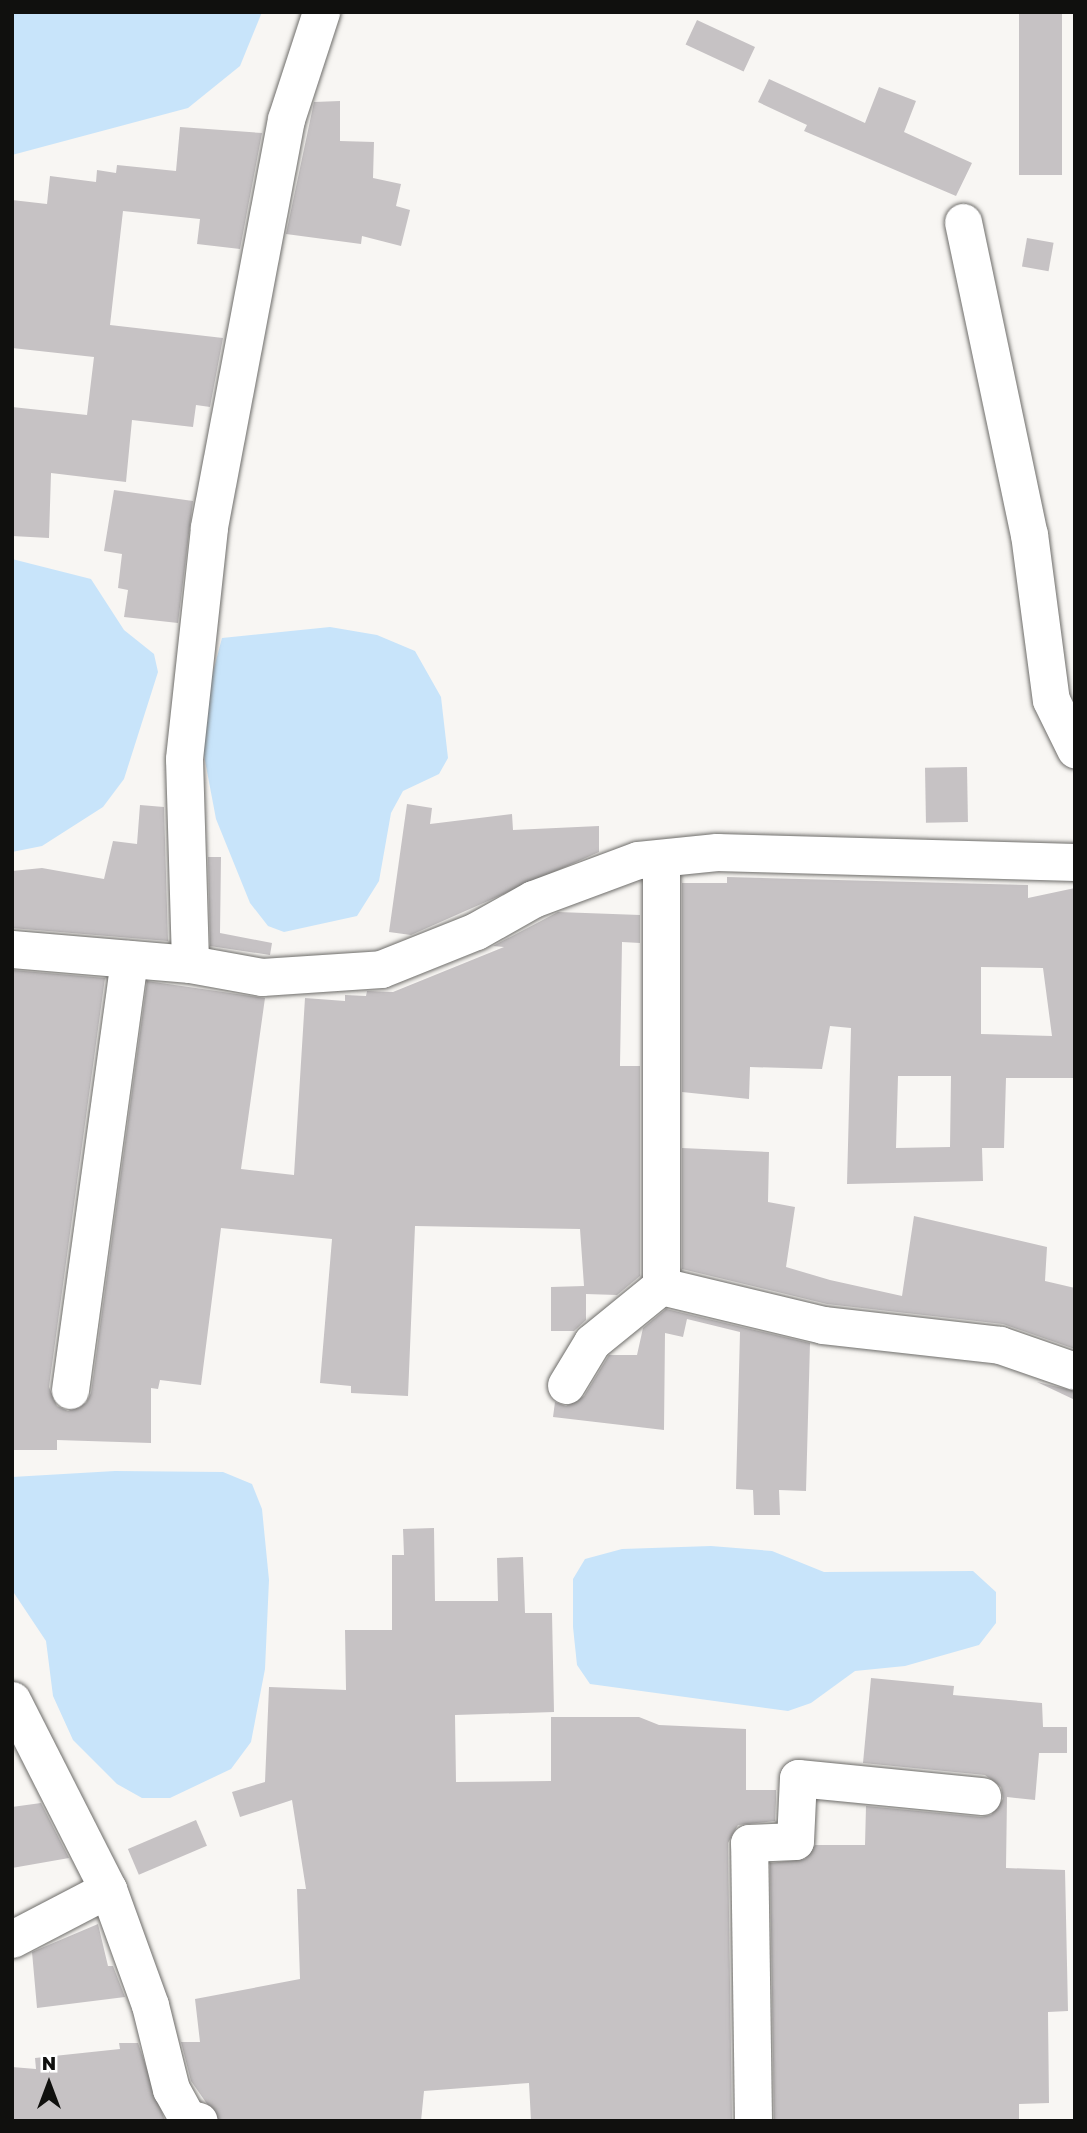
<!DOCTYPE html>
<style>
body{margin:0}
#map{position:relative;width:1087px;height:2133px;overflow:hidden;background:#f8f6f3;font-family:"Golos Text",sans-serif}
div>[style]{position:absolute}
.water>*{inset:0;background:#c8e4fa}
.building>*{inset:0;background:#c6c2c4;transform-origin:0 0}
.roads{filter:drop-shadow(0 0 2px #6e6d6a) drop-shadow(0 0 2px #6e6d6a)}
.minor>*{height:37px;margin:-18.5px;padding:0 18.5px;transform-origin:18.5px;border-radius:18.5px;background:#fff}
span{translate:-50% -50%;white-space:nowrap;text-align:center;line-height:1.15;-webkit-text-stroke:6px #fff;paint-order:stroke}
.frame{position:absolute;inset:0;border:14px solid #10100e;pointer-events:none}
.north{position:absolute;left:14px;top:2049px;width:70px;height:70px;-webkit-text-stroke:5px #fff;paint-order:stroke;rotate:0deg;font-size:19px;font-weight:700;line-height:28px;text-align:center;color:#10100e}
.north::after{content:'';display:block;margin:auto;width:24px;height:32px;background:#10100e;clip-path:polygon(50% 0,100% 100%,50% 72%,0 100%)}
</style>
<div id="map">
<div class="water">
<div style="clip-path:polygon(12px 12px,262px 12px,240px 66px,188px 108px,12px 155px)"></div>
<div style="clip-path:polygon(12px 559px,91px 579px,124px 630px,154px 654px,158px 672px,124px 779px,103px 807px,42px 846px,12px 852px)"></div>
<div style="clip-path:polygon(330px 627px,377px 635px,415px 651px,441px 697px,448px 758px,439px 774px,403px 791px,391px 813px,379px 881px,357px 916px,284px 932px,268px 926px,250px 903px,216px 819px,203px 750px,209px 687px,222px 638px)"></div>
<div style="clip-path:polygon(115px 1471px,223px 1472px,252px 1484px,262px 1509px,269px 1580px,265px 1669px,251px 1742px,231px 1769px,170px 1798px,142px 1798px,117px 1784px,73px 1740px,53px 1696px,46px 1641px,12px 1590px,12px 1477px)"></div>
<div style="clip-path:polygon(711px 1546px,772px 1551px,824px 1572px,973px 1571px,996px 1592px,996px 1623px,979px 1645px,905px 1666px,855px 1671px,811px 1703px,788px 1711px,590px 1684px,577px 1665px,573px 1627px,573px 1579px,585px 1559px,622px 1549px)"></div>
</div>
<div class="building">
<div style="left:1019px;top:12px;width:43px;height:163px"></div>
<div style="left:697px;top:20px;width:64px;height:27px;rotate:25deg"></div>
<div style="clip-path:polygon(769px 79px,865px 123px,879px 87px,916px 101px,904px 132px,972px 163px,956px 196px,804px 131px,807px 125px,758px 102px)"></div>
<div style="clip-path:polygon(340px 101px,340px 141px,374px 142px,373px 178px,401px 184px,396px 206px,410px 210px,401px 246px,362px 236px,361px 244px,286px 234px,314px 102px)"></div>
<div style="clip-path:polygon(180px 127px,262px 133px,240px 249px,197px 244px,200px 219px,123px 211px,110px 325px,223px 338px,210px 407px,196px 405px,193px 427px,132px 420px,126px 482px,51px 473px,49px 538px,12px 536px,12px 407px,87px 415px,94px 357px,12px 348px,12px 200px,47px 204px,50px 176px,96px 182px,97px 170px,116px 173px,117px 165px,176px 171px)"></div>
<div style="left:1027px;top:238px;width:27px;height:29px;rotate:10deg"></div>
<div style="clip-path:polygon(114px 490px,193px 501px,178px 623px,124px 617px,128px 590px,118px 588px,122px 554px,104px 551px)"></div>
<div style="left:967px;top:767px;width:55px;height:42px;rotate:89deg"></div>
<div style="clip-path:polygon(407px 804px,432px 808px,430px 824px,512px 814px,513px 830px,599px 826px,599px 852px,411px 935px,389px 932px)"></div>
<div style="clip-path:polygon(140px 805px,164px 807px,168px 941px,12px 928px,12px 871px,42px 868px,104px 879px,113px 841px,137px 844px)"></div>
<div style="clip-path:polygon(208px 857px,221px 857px,220px 933px,272px 943px,270px 955px,210px 946px)"></div>
<div style="clip-path:polygon(evenodd,727px 877px,1028px 885px,1028px 898px,1075px 888px,1075px 1078px,1006px 1078px,1004px 1148px,982px 1148px,983px 1181px,847px 1184px,851px 1028px,830px 1026px,822px 1069px,750px 1067px,749px 1099px,682px 1092px,682px 883px,727px 883px,727px 877px,981px 967px,1043px 968px,1052px 1036px,981px 1034px,981px 967px,727px 877px,898px 1076px,951px 1076px,950px 1147px,896px 1148px,898px 1076px)"></div>
<div style="clip-path:polygon(558px 912px,640px 915px,640px 943px,622px 942px,620px 1066px,640px 1066px,640px 1276px,617px 1295px,586px 1294px,586px 1320px,574px 1331px,551px 1331px,551px 1287px,584px 1286px,580px 1229px,415px 1226px,408px 1396px,351px 1393px,351px 1386px,320px 1383px,332px 1239px,221px 1228px,201px 1385px,160px 1380px,158px 1389px,151px 1388px,151px 1443px,57px 1440px,57px 1450px,12px 1450px,12px 970px,105px 978px,49px 1387px,57px 1406px,68px 1411px,86px 1403px,91px 1393px,147px 981px,265px 998px,241px 1169px,294px 1175px,305px 998px,345px 1001px,345px 995px,366px 996px,367px 991px,393px 992px,504px 947px,493px 946px)"></div>
<div style="clip-path:polygon(682px 1148px,769px 1152px,768px 1202px,795px 1207px,786px 1267px,830px 1280px,902px 1296px,914px 1216px,1047px 1247px,1045px 1281px,1075px 1288px,1075px 1349px,1003px 1324px,827px 1304px,682px 1269px)"></div>
<div style="clip-path:polygon(666px 1309px,810px 1343px,806px 1491px,779px 1490px,780px 1515px,754px 1515px,753px 1490px,736px 1489px,740px 1332px,687px 1319px,683px 1337px,665px 1333px,664px 1430px,553px 1417px,555px 1402px,566px 1406px,584px 1396px,609px 1355px,637px 1355px,643px 1328px)"></div>
<div style="clip-path:polygon(1037px 1382px,1075px 1391px,1075px 1400px)"></div>
<div style="clip-path:polygon(434px 1528px,435px 1601px,498px 1601px,497px 1558px,523px 1557px,525px 1613px,552px 1613px,554px 1712px,455px 1715px,456px 1782px,551px 1781px,551px 1717px,639px 1717px,659px 1725px,746px 1729px,746px 1790px,776px 1790px,776px 1800px,775px 1821px,738px 1825px,728px 1843px,732px 2121px,531px 2121px,529px 2083px,424px 2091px,421px 2121px,219px 2121px,191px 2081px,181px 2042px,200px 2042px,195px 1999px,300px 1979px,297px 1889px,306px 1889px,292px 1800px,240px 1817px,232px 1792px,265px 1782px,269px 1687px,346px 1690px,345px 1630px,392px 1630px,392px 1555px,404px 1555px,403px 1529px)"></div>
<div style="clip-path:polygon(871px 1678px,954px 1686px,953px 1695px,1042px 1703px,1043px 1727px,1067px 1727px,1067px 1753px,1039px 1753px,1035px 1800px,1007px 1797px,1006px 1868px,1065px 1870px,1068px 2011px,1048px 2012px,1049px 2103px,1019px 2104px,1019px 2121px,774px 2121px,770px 1863px,805px 1859px,815px 1845px,865px 1845px,866px 1806px,981px 1817px,991px 1815px,1003px 1799px,1001px 1787px,985px 1775px,863px 1763px)"></div>
<div style="clip-path:polygon(41px 1803px,69px 1858px,12px 1868px,12px 1807px)"></div>
<div style="left:196px;top:1820px;width:28px;height:74px;rotate:67deg"></div>
<div style="clip-path:polygon(98px 1924px,108px 1966px,113px 1966px,125px 1997px,37px 2008px,32px 1952px)"></div>
<div style="clip-path:polygon(119px 2043px,138px 2043px,165px 2121px,12px 2121px,12px 2067px,36px 2069px,35px 2058px,120px 2049px)"></div>
</div>
<div class="roads">
<div class="minor">
<div style="left:321px;top:12px;width:113px;rotate:108.1deg"></div>
<div style="left:286px;top:119px;width:416px;rotate:100.7deg"></div>
<div style="left:209px;top:528px;width:232px;rotate:96.2deg"></div>
<div style="left:184px;top:759px;width:205px;rotate:88.3deg"></div>
<div style="left:190px;top:964px;width:73px;rotate:10.2deg"></div>
<div style="left:262px;top:977px;width:119px;rotate:-3.8deg"></div>
<div style="left:381px;top:969px;width:102px;rotate:-21.8deg"></div>
<div style="left:476px;top:931px;width:65px;rotate:-29.3deg"></div>
<div style="left:533px;top:899px;width:112px;rotate:-20.4deg"></div>
<div style="left:638px;top:860px;width:79px;rotate:-5.8deg"></div>
<div style="left:717px;top:852px;width:358px;rotate:1.6deg"></div>
<div style="left:963px;top:222px;width:319px;rotate:78.1deg"></div>
<div style="left:1029px;top:534px;width:167px;rotate:82.5deg"></div>
<div style="left:1051px;top:700px;width:55px;rotate:63.9deg"></div>
<div style="left:12px;top:949px;width:179px;rotate:4.8deg"></div>
<div style="left:661px;top:1286px;width:167px;rotate:13.5deg"></div>
<div style="left:823px;top:1325px;width:178px;rotate:6.4deg"></div>
<div style="left:1000px;top:1345px;width:79px;rotate:19.1deg"></div>
<div style="left:566px;top:1385px;width:50px;rotate:-58.8deg"></div>
<div style="left:592px;top:1342px;width:89px;rotate:-39.1deg"></div>
<div style="left:661px;top:1286px;width:428px;rotate:-90deg"></div>
<div style="left:70px;top:1390px;width:435px;rotate:-82.2deg"></div>
<div style="left:12px;top:1700px;width:212px;rotate:63.1deg"></div>
<div style="left:108px;top:1889px;width:123px;rotate:70.1deg"></div>
<div style="left:150px;top:2005px;width:87px;rotate:76deg"></div>
<div style="left:171px;top:2089px;width:33px;rotate:61deg"></div>
<div style="left:187px;top:2118px;width:12px;rotate:14deg"></div>
<div style="left:12px;top:1939px;width:108px;rotate:-27.5deg"></div>
<div style="left:753px;top:2121px;width:278px;rotate:-90.8deg"></div>
<div style="left:749px;top:1843px;width:46px;rotate:-2.5deg"></div>
<div style="left:795px;top:1841px;width:63px;rotate:-87.3deg"></div>
<div style="left:798px;top:1778px;width:185px;rotate:5.6deg"></div>
</div>
</div>
<div class="frame"></div>
<div class="north">N</div>
</div>
